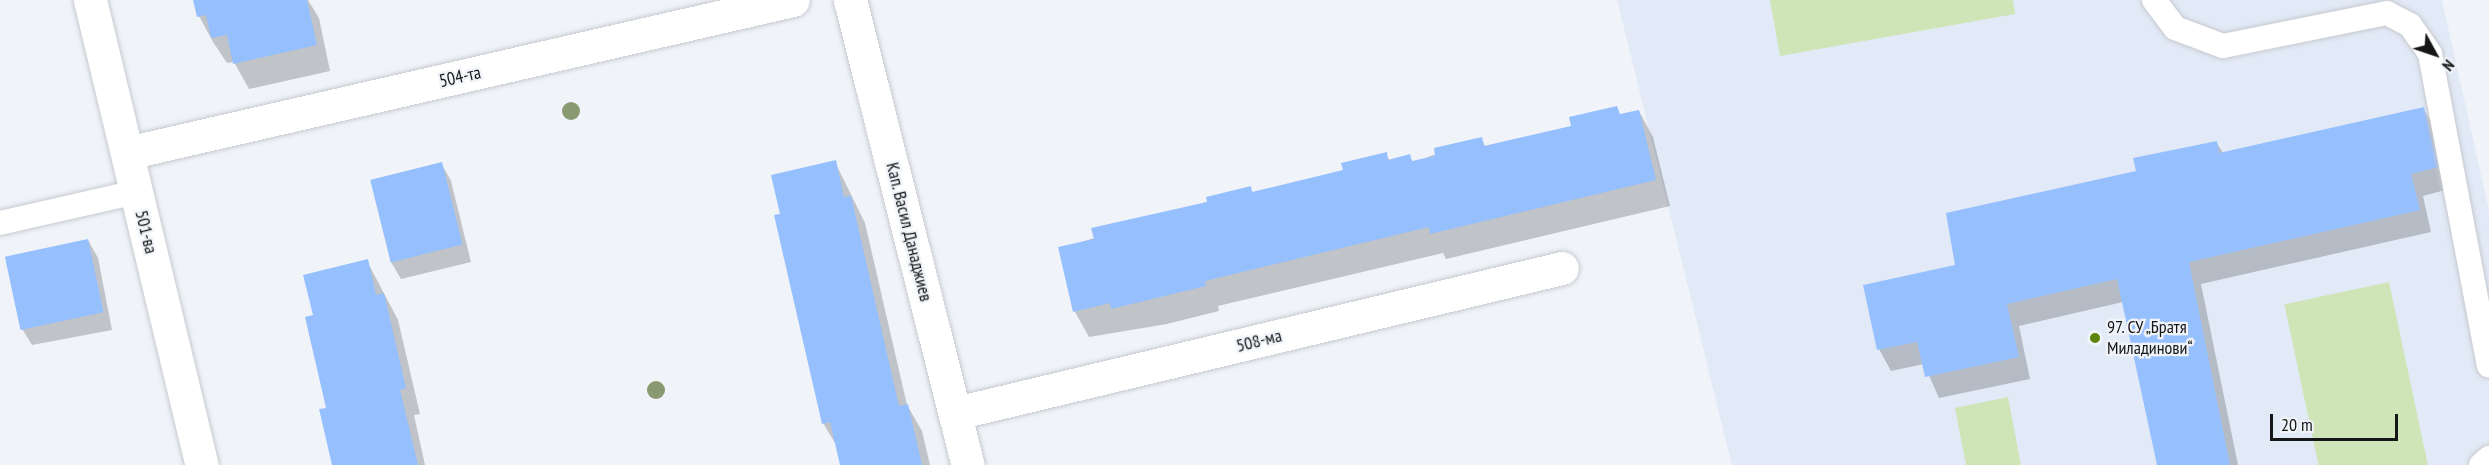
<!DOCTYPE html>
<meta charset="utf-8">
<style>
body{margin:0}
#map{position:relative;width:2489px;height:465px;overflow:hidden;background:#f0f4f9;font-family:"PT Sans Narrow",sans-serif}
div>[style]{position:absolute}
.built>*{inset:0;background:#e2eaf7}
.green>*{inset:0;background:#cfe5b7;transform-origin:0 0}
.shadow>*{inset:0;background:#0003}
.building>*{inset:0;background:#96bffd;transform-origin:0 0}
.roads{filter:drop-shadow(0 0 2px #c7cad0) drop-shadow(0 0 2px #c7cad0)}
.lane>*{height:24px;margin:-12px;padding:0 12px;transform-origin:12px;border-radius:12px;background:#fff}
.street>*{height:33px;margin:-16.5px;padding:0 16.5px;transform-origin:16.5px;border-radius:16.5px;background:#fff}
.trees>*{width:18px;height:18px;margin:-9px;border-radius:50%;background:#899970}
.dots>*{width:16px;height:16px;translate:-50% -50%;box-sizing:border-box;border:3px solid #f0f4f9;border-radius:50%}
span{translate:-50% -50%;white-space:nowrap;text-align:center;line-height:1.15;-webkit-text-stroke:4.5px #f0f4f9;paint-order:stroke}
.street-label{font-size:18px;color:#151618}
.poi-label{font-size:18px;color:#151618}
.left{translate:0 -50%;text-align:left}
.north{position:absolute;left:2405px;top:24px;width:60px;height:60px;-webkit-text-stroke:4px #f0f4f9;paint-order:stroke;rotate:130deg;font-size:16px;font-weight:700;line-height:24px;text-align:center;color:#151618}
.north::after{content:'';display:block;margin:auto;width:21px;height:27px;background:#151618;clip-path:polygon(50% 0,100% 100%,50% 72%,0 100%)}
.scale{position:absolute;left:2270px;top:414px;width:128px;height:27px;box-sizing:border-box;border:3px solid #151618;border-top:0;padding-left:8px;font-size:18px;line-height:21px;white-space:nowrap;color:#151618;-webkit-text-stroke:4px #f0f4f9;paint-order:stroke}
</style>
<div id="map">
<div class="built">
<div style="clip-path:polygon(1617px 0,2442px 0,2489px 211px,2489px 465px,1732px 465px)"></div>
</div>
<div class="green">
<div style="clip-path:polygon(1770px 0,2013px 0,2015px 14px,1780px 56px)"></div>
<div style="left:2389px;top:282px;width:187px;height:107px;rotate:78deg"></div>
<div style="clip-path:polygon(2008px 397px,2021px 465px,1966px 465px,1955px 408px)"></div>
</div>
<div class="shadow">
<div style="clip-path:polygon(195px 0,308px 0,319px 18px,330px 71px,249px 89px,234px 62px,227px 63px,213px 42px,199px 16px)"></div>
<div style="clip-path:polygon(2423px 108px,2436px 130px,2449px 189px,2423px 196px,2431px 232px,2201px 284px,2238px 465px,2158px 465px,2123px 302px,2019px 326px,2030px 379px,1939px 398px,1924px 364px,1891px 371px,1879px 349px,1956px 266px,2138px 172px,2216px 142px,2223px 153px)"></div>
<div style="clip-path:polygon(1639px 111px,1653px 137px,1670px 206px,1446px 259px,1443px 253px,1218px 306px,1219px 311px,1167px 324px,1089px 337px,1075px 312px,1060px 249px,1250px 188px,1253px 193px,1345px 172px,1386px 154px,1390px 161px,1409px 156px,1413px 162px,1481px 139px,1486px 147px)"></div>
<div style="clip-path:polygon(835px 162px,865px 223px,907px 405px,922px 431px,930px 465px,841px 465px,838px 448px,823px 423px,782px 216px)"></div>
<div style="clip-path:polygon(441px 163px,451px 181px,471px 262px,401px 279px,391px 262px,371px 180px)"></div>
<div style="clip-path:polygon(88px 240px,98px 258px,112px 330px,32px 345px,21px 327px)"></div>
<div style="clip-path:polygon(367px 261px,398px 320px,420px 414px,414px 415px,425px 465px,333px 465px,315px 316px)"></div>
</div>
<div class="building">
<div style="clip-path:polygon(193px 0,307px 0,317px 45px,233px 64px,227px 35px,211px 38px,206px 15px,197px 17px)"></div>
<div style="clip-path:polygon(1617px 106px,1620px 114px,1639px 110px,1656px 180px,1430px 234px,1429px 227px,1205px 281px,1206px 286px,1111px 309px,1110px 303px,1073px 312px,1058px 247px,1094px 239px,1091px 228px,1207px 202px,1206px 197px,1251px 186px,1252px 192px,1343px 170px,1341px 163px,1387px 152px,1388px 160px,1410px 154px,1412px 161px,1435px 156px,1434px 148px,1482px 137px,1484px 146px,1571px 126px,1569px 117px)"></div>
<div style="clip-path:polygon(2424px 107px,2438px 167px,2411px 174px,2420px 210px,2189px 262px,2230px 465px,2157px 465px,2117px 279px,2007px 304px,2019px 357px,1925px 377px,1917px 342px,1877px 350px,1863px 285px,1955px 265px,1946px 213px,2136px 171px,2133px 158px,2217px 141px,2219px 153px)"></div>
<div style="clip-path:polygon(836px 160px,844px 197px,851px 196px,899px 406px,908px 404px,922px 465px,840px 465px,830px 422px,822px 424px,774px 215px,780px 214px,771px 175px)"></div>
<div style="left:442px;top:162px;width:85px;height:74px;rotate:76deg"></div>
<div style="left:88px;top:239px;width:75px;height:85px;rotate:78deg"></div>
<div style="clip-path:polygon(368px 259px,376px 295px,384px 293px,406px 388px,400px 390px,418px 465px,332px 465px,319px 409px,326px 408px,305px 317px,313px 315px,303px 275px)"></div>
</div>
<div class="roads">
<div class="lane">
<div style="left:2154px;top:0;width:35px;rotate:53deg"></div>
<div style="left:2175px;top:28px;width:51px;rotate:20.6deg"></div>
<div style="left:2223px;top:46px;width:167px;rotate:-11.4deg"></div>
<div style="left:2387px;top:13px;width:26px;rotate:28deg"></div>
<div style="left:2410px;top:25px;width:35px;rotate:55deg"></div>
<div style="left:2430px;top:54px;width:317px;rotate:79.3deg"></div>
<div style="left:0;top:223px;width:139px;rotate:-12.8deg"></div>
<div style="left:2481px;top:465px;width:11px;rotate:-41deg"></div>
</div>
<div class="street">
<div style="left:90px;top:0;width:478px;rotate:76.5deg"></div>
<div style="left:850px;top:0;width:480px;rotate:75.8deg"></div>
<div style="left:127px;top:153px;width:683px;rotate:-12.94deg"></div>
<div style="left:956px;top:413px;width:623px;rotate:-13.46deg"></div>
</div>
</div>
<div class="trees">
<div style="left:571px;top:111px"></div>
<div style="left:656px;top:390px"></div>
</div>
<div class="dots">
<div style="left:2095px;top:338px;background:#5c840b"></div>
</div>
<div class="street-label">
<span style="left:460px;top:77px;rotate:-13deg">504-та</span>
<span style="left:146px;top:232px;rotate:76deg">501-ва</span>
<span style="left:909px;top:232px;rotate:76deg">Кап. Васил Данаджиев</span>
<span style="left:1259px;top:341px;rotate:-14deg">508-ма</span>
</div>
<div class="poi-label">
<span class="left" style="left:2107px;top:338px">97. СУ „Братя<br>Миладинови“</span>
</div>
<div class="north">N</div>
<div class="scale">20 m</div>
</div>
